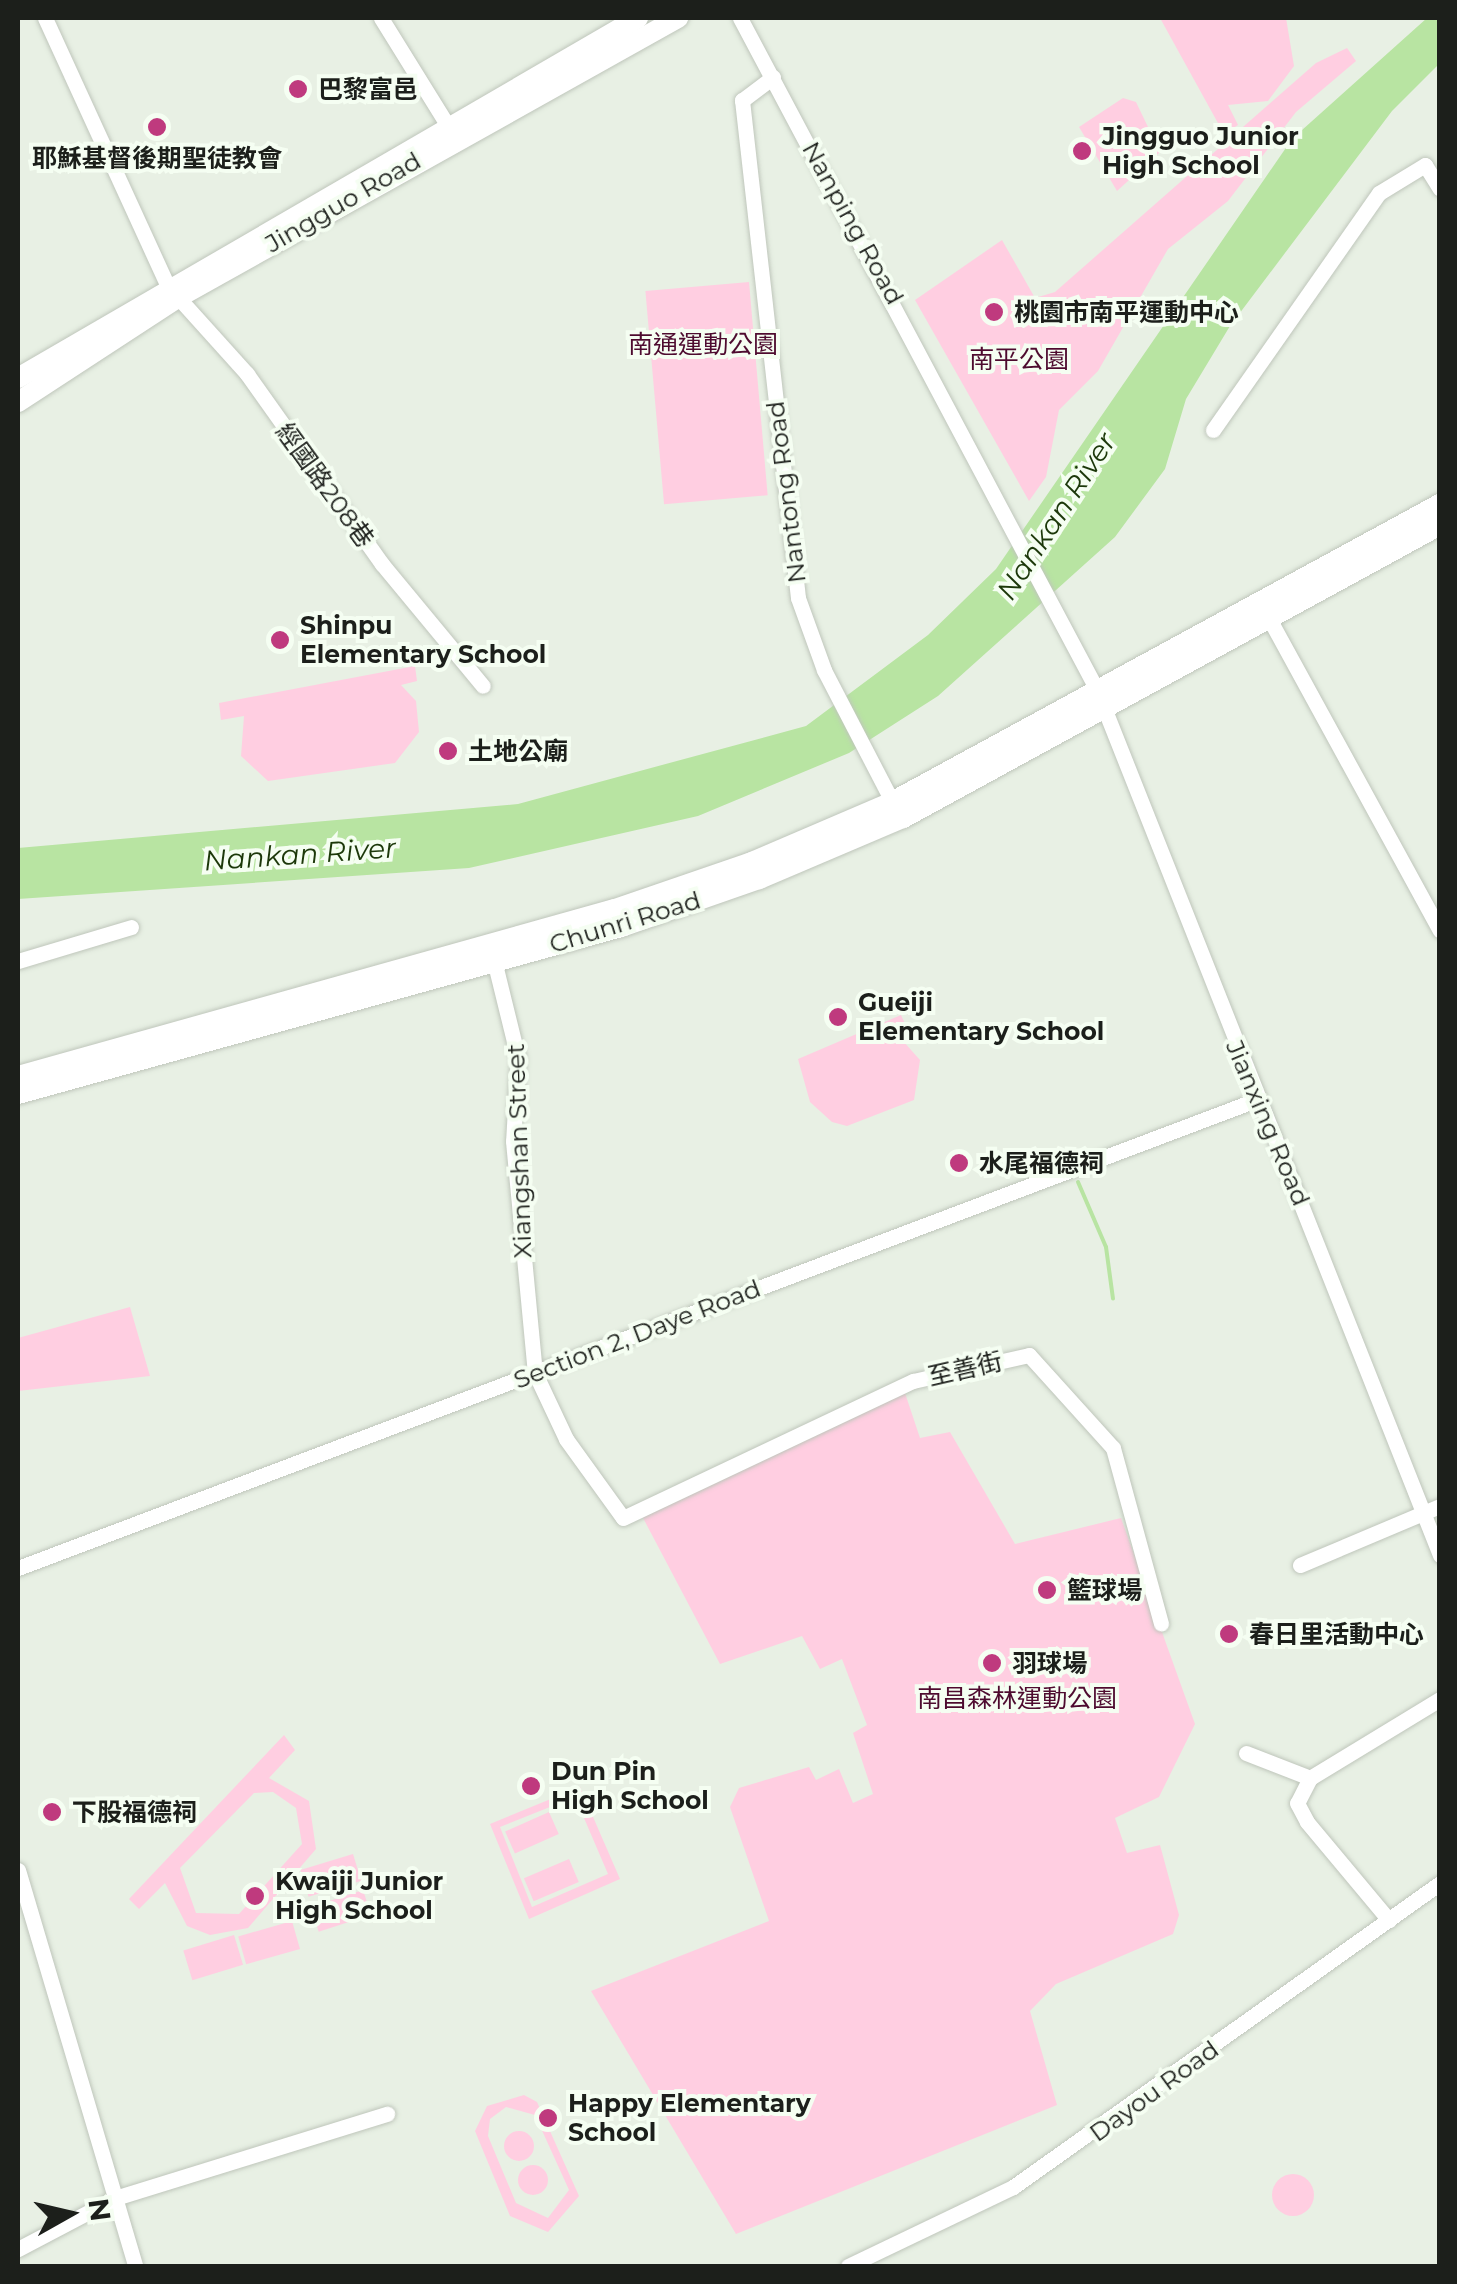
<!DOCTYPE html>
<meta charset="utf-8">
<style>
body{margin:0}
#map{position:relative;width:1457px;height:2284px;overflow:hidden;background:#e8f0e4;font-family:Montserrat,"Noto Sans TC",sans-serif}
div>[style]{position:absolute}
.green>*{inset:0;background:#ffcee1;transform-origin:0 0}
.round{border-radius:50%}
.water>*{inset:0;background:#b8e4a2}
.stream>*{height:4px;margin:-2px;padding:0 2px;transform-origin:2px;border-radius:2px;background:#b8e4a2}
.roads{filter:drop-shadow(0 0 2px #bfc6bb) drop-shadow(0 0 2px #bfc6bb)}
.street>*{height:15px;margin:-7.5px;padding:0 7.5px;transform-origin:7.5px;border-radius:7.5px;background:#fff}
.secondary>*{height:20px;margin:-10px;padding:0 10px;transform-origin:10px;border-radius:10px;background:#fff}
.primary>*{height:22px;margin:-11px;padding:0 11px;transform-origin:11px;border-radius:11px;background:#fff}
.dots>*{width:28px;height:28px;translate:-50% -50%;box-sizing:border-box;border:5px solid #f5fef2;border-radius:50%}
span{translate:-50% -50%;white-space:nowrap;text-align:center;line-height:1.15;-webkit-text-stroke:8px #f5fef2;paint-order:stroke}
.poi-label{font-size:25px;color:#1c1f1b;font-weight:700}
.left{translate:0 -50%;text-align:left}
.street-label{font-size:25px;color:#1c1f1b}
.park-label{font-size:25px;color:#4e0b2f}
.water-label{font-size:28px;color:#1c380a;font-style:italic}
.frame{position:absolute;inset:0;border:20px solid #1c1f1b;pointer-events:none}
.north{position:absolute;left:20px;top:2164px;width:100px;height:100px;-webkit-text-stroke:8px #f5fef2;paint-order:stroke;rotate:82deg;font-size:28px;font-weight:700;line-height:40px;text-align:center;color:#1c1f1b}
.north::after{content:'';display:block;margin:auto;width:35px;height:45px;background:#1c1f1b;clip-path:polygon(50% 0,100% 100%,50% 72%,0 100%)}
</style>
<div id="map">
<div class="green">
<div style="clip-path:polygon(1160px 18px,1286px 18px,1294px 66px,1268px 101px,1228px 105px,1238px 125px,1224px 134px)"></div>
<div style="clip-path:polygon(1347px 48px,1356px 61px,1296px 112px,1228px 201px,1168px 249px,1098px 371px,1059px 410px,1046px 477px,1029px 501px,915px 300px,1002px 240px,1035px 298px,1055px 292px,1316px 63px)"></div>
<div style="clip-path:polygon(1123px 98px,1136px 102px,1160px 152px,1117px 191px,1079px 127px)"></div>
<div style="left:749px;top:282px;width:214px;height:104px;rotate:85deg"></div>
<div style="clip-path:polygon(415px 666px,417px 681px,401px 685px,416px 701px,419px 732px,395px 763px,268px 781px,241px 756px,244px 716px,221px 720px,219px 703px)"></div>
<div style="clip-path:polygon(901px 1015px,906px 1026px,895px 1032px,920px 1060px,914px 1100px,847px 1126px,832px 1122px,810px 1102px,798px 1059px)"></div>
<div style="clip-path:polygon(130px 1307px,150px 1376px,18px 1391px,18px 1338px)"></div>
<div style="clip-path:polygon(904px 1390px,920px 1438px,950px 1432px,1015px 1544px,1121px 1518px,1195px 1724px,1159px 1797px,1115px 1818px,1127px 1853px,1160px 1845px,1179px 1915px,1173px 1934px,1056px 1984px,1030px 2011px,1057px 2105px,736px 2234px,591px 1991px,769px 1921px,730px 1807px,739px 1788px,809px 1767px,816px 1780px,839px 1769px,853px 1803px,873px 1794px,853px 1733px,867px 1725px,842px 1659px,820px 1669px,802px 1636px,720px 1664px,642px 1516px)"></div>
<div style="clip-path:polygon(evenodd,284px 1735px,295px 1750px,269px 1778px,309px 1801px,316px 1849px,248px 1928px,210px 1935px,187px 1926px,165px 1883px,139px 1909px,129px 1899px,284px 1735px,273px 1792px,296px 1808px,302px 1844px,239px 1914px,196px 1913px,180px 1868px,254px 1793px,273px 1792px)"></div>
<div style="clip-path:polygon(evenodd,580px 1787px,620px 1879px,529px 1919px,490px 1824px,580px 1787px,575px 1797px,608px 1874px,532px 1907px,500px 1827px,575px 1797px)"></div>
<div style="left:549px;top:1812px;width:24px;height:48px;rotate:66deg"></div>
<div style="left:353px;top:1854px;width:28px;height:55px;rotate:73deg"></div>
<div style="left:569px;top:1859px;width:25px;height:49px;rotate:67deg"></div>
<div style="left:363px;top:1890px;width:26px;height:55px;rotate:72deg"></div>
<div style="left:292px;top:1921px;width:29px;height:56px;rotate:74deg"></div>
<div style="left:234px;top:1935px;width:31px;height:53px;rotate:73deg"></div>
<div style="clip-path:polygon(evenodd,524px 2095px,537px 2102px,579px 2196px,548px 2232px,510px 2216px,475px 2131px,487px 2106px,524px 2095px,506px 2107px,535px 2115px,569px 2190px,548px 2218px,516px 2203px,488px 2136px,490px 2119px,506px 2107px)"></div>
<div class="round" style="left:504px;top:2131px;width:30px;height:30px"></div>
<div class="round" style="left:518px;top:2165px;width:30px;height:30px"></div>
<div class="round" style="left:1272px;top:2174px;width:42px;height:42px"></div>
</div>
<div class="water">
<div style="clip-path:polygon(1427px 18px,1439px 18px,1439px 64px,1392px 111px,1230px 326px,1186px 399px,1165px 469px,1115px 537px,938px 696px,849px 753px,698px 816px,469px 868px,18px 899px,18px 848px,518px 804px,806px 726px,928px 635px,996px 569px,1292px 139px)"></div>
</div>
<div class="stream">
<div style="left:1078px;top:1182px;width:71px;rotate:66.7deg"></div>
<div style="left:1106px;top:1247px;width:52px;rotate:82.3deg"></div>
</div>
<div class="roads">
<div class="street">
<div style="left:45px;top:18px;width:294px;rotate:65.4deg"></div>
<div style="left:167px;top:285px;width:120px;rotate:48deg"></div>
<div style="left:247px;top:374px;width:233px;rotate:54.6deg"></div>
<div style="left:382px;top:564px;width:158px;rotate:50.4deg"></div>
<div style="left:381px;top:18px;width:123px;rotate:58.2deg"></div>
<div style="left:740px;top:18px;width:761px;rotate:62.02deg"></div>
<div style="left:1097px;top:690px;width:931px;rotate:68.37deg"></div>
<div style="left:773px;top:77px;width:39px;rotate:143deg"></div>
<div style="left:742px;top:100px;width:501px;rotate:83.58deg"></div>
<div style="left:798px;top:598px;width:77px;rotate:70.1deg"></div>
<div style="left:824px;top:670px;width:154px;rotate:62.6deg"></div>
<div style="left:1213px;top:430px;width:289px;rotate:-55deg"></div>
<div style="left:1379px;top:193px;width:54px;rotate:-31.3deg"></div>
<div style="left:1425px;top:165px;width:28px;rotate:58deg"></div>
<div style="left:1265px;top:611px;width:364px;rotate:61.3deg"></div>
<div style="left:493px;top:956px;width:105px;rotate:76.2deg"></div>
<div style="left:518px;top:1058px;width:83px;rotate:93.4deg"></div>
<div style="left:513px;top:1141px;width:233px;rotate:84.6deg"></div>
<div style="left:535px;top:1373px;width:73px;rotate:64.8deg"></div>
<div style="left:566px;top:1439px;width:97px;rotate:54.2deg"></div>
<div style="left:623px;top:1518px;width:321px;rotate:-25.3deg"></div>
<div style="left:913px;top:1381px;width:119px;rotate:-12.6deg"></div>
<div style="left:1029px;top:1355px;width:125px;rotate:47.9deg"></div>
<div style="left:1113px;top:1448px;width:182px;rotate:74.7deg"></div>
<div style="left:18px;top:961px;width:118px;rotate:-16.7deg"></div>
<div style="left:1300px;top:1565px;width:152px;rotate:-22.9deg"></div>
<div style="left:18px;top:1568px;width:1324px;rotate:-20.71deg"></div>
<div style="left:1246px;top:1753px;width:69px;rotate:21.3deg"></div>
<div style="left:1310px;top:1778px;width:152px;rotate:-31.3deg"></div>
<div style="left:1310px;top:1778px;width:28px;rotate:117deg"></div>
<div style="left:1297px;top:1803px;width:21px;rotate:62deg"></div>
<div style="left:1307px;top:1822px;width:128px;rotate:50.1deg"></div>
<div style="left:18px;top:1870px;width:413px;rotate:73.5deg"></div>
<div style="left:18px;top:2249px;width:110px;rotate:-27.7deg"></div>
<div style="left:115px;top:2198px;width:285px;rotate:-17.2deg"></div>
<div style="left:848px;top:2266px;width:183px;rotate:-25.6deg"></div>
<div style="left:1013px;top:2187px;width:524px;rotate:-35.45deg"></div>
</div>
<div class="secondary">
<div style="left:18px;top:378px;width:717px;rotate:-30.14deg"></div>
<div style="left:18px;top:402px;width:192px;rotate:-33.1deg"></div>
<div style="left:179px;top:297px;width:572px;rotate:-29.21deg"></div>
</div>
<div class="primary">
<div style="left:18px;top:1077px;width:620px;rotate:-15.63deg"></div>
<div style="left:615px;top:910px;width:145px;rotate:-18.9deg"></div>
<div style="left:752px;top:863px;width:152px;rotate:-23.2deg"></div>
<div style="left:892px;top:803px;width:624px;rotate:-28.54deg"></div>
<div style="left:18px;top:1093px;width:626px;rotate:-15.48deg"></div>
<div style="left:621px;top:926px;width:146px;rotate:-19.2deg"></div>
<div style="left:759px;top:878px;width:156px;rotate:-23deg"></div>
<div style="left:903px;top:817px;width:612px;rotate:-28.62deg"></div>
</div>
</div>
<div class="dots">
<div style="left:298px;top:89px;background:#bf3a7e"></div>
<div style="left:157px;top:127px;background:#bf3a7e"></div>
<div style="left:1082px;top:151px;background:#bf3a7e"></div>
<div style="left:994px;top:312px;background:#bf3a7e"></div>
<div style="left:280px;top:640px;background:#bf3a7e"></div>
<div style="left:448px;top:751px;background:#bf3a7e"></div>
<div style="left:838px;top:1017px;background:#bf3a7e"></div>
<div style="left:959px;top:1163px;background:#bf3a7e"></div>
<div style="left:1047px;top:1590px;background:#bf3a7e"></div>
<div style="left:1229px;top:1634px;background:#bf3a7e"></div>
<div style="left:992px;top:1663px;background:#bf3a7e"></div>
<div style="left:531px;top:1786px;background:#bf3a7e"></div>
<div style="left:52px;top:1812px;background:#bf3a7e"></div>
<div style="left:255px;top:1896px;background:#bf3a7e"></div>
<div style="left:548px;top:2118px;background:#bf3a7e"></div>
</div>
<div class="poi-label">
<span class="left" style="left:318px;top:89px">巴黎富邑</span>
<span class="left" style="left:1102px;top:151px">Jingguo Junior<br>High School</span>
<span style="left:157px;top:158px">耶穌基督後期聖徒教會</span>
<span class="left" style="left:1014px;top:312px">桃園市南平運動中心</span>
<span class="left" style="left:300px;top:640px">Shinpu<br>Elementary School</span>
<span class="left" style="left:468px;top:751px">土地公廟</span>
<span class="left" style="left:858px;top:1017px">Gueiji<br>Elementary School</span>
<span class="left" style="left:979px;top:1163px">水尾福德祠</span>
<span class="left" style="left:1067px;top:1590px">籃球場</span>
<span class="left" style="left:1249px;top:1634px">春日里活動中心</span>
<span class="left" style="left:1012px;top:1663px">羽球場</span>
<span class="left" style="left:551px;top:1786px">Dun Pin<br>High School</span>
<span class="left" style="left:72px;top:1812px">下股福德祠</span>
<span class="left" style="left:275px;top:1896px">Kwaiji Junior<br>High School</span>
<span class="left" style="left:568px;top:2118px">Happy Elementary<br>School</span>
</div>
<div class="street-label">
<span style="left:343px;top:202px;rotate:-30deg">Jingguo Road</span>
<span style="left:853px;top:223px;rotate:61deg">Nanping Road</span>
<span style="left:325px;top:485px;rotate:54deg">經國路208巷</span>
<span style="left:786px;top:492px;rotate:-97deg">Nantong Road</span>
<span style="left:625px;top:922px;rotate:-17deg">Chunri Road</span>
<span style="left:1268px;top:1123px;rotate:67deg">Jianxing Road</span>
<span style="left:519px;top:1151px;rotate:-92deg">Xiangshan Street</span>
<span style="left:637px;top:1334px;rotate:-21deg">Section 2, Daye Road</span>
<span style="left:965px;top:1369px;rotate:-13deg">至善街</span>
<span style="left:1154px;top:2091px;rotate:-36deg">Dayou Road</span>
</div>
<div class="park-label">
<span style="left:703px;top:344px">南通運動公園</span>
<span style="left:1019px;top:359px">南平公園</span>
<span style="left:1017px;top:1698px">南昌森林運動公園</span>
</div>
<div class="water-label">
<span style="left:1056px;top:516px;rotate:-57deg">Nankan River</span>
<span style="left:300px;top:854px;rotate:-4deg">Nankan River</span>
</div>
<div class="frame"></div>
<div class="north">N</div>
</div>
